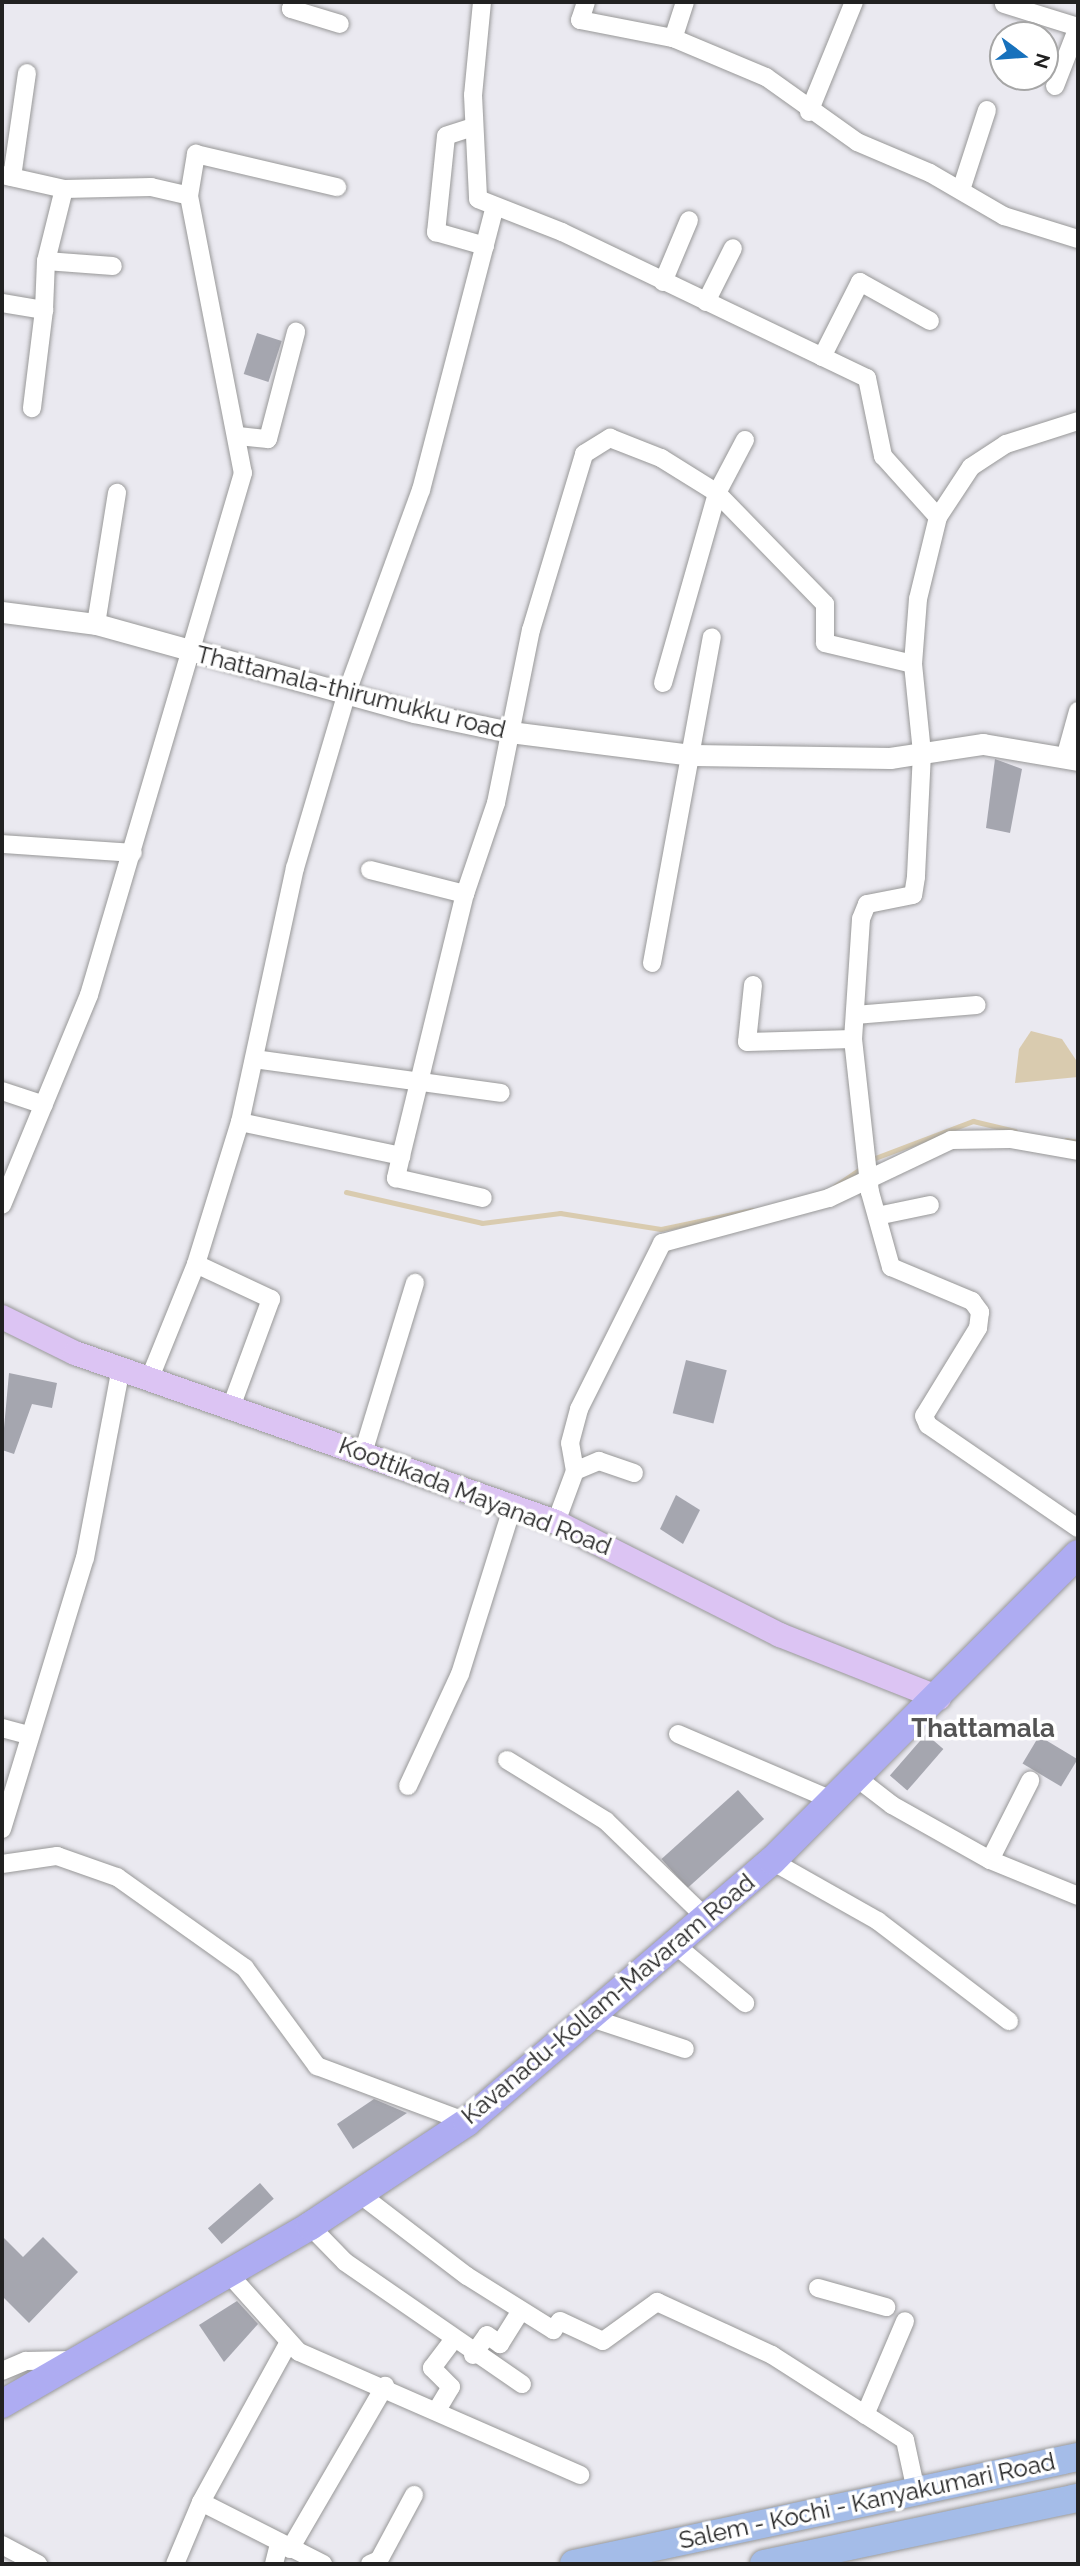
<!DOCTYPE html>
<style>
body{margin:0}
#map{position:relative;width:1080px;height:2566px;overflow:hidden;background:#eae9f0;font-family:Raleway,sans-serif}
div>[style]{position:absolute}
.water>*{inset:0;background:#d9cbaf}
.stream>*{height:5px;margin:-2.5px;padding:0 2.5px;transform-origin:2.5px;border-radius:2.5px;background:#d9cbaf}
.building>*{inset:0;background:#a5a6af;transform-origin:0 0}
.roads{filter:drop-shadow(0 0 2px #989898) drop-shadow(0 0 2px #989898)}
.minor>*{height:18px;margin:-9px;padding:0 9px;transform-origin:9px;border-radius:9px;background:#fff}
.tertiary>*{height:21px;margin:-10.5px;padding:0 10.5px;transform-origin:10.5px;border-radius:10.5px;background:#fff}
.secondary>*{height:24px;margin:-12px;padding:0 12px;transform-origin:12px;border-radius:12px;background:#dcc4f3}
.primary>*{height:28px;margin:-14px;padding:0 14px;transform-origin:14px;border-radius:14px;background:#aeacf2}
.trunk>*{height:28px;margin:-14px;padding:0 14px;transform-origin:14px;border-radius:14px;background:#a4bce8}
span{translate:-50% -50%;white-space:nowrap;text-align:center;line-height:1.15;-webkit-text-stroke:7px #fff;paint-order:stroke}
.street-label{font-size:24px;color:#212121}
.neighbourhood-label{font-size:26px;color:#545454;font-weight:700}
.frame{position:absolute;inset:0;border:4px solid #212121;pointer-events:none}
.north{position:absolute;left:989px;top:21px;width:70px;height:70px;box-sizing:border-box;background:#fff;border:2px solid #a6a6a6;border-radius:50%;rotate:106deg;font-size:19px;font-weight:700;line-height:28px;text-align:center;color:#212121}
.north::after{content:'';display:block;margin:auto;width:24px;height:32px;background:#1771bc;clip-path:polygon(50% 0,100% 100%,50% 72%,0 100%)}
</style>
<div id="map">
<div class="water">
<div style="clip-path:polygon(1031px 1031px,1062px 1039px,1078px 1063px,1078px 1077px,1015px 1083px,1019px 1049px)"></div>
</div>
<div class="stream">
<div style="left:1066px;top:1140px;width:12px;rotate:9deg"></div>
<div style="left:875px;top:1158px;width:105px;rotate:-20.7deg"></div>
<div style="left:973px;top:1121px;width:43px;rotate:13.4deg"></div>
<div style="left:835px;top:1186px;width:32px;rotate:-34deg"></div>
<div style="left:346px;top:1192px;width:139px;rotate:12.8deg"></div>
<div style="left:482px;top:1223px;width:79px;rotate:-7.3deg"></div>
<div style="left:560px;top:1213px;width:102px;rotate:9deg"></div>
<div style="left:661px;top:1229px;width:93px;rotate:-11.8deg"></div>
</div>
<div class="building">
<div style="left:257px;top:333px;width:26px;height:43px;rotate:18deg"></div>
<div style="clip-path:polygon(995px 759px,1022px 769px,1010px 833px,986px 828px)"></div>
<div style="left:686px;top:1360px;width:42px;height:55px;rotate:14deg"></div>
<div style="clip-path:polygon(9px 1373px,57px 1383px,52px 1408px,32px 1404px,14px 1454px,2px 1450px)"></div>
<div style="clip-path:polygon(676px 1495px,700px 1510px,683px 1544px,660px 1529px)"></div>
<div style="left:926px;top:1734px;width:23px;height:55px;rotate:41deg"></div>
<div style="left:1039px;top:1736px;width:45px;height:32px;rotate:31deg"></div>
<div style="left:738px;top:1790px;width:39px;height:103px;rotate:48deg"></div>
<div style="clip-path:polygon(374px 2099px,407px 2113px,353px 2149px,337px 2124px)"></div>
<div style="left:260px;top:2183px;width:21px;height:69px;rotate:49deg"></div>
<div style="clip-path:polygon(2px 2236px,23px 2257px,43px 2237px,78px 2272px,29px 2323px,2px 2296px)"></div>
<div style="clip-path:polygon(237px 2301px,258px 2324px,224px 2362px,199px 2325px)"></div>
</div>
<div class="roads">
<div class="minor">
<div style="left:293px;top:2px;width:7px;rotate:106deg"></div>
<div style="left:291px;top:9px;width:51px;rotate:17deg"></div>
<div style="left:482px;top:2px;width:93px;rotate:95.5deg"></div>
<div style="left:473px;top:95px;width:104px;rotate:87.2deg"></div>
<div style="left:478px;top:199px;width:90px;rotate:21.4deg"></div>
<div style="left:562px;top:232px;width:338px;rotate:25.6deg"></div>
<div style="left:867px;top:378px;width:80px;rotate:78.4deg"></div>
<div style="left:883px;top:456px;width:82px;rotate:48deg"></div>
<div style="left:586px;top:2px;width:19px;rotate:108deg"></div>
<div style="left:580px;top:20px;width:95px;rotate:11deg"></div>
<div style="left:685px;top:2px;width:38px;rotate:108deg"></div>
<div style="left:673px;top:38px;width:101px;rotate:22.8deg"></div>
<div style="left:766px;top:77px;width:112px;rotate:35.5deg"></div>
<div style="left:857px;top:142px;width:79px;rotate:23deg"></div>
<div style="left:930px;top:173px;width:86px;rotate:30.2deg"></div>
<div style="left:1004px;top:216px;width:77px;rotate:17.3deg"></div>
<div style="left:1004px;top:4px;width:77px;rotate:17.3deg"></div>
<div style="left:1055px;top:86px;width:63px;rotate:-68.7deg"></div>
<div style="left:809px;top:112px;width:119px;rotate:-67.8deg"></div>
<div style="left:473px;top:127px;width:28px;rotate:162deg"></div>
<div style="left:446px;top:136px;width:97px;rotate:95.9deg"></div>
<div style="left:436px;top:232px;width:51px;rotate:15.9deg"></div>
<div style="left:2px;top:175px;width:64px;rotate:12.7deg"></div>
<div style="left:64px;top:189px;width:87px;rotate:-1.3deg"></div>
<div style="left:151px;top:187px;width:39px;rotate:13deg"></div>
<div style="left:189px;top:196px;width:282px;rotate:79deg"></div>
<div style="left:243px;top:473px;width:544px;rotate:106.44deg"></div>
<div style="left:89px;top:995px;width:227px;rotate:112.5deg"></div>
<div style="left:12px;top:177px;width:105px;rotate:-81.8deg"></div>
<div style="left:961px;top:190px;width:84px;rotate:-72deg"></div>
<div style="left:189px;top:196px;width:43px;rotate:-80.5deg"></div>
<div style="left:196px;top:154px;width:145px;rotate:13.2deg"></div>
<div style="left:46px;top:261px;width:67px;rotate:4.3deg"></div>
<div style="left:663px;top:282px;width:67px;rotate:-67.2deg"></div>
<div style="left:706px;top:302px;width:60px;rotate:-63.4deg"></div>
<div style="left:2px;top:303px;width:43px;rotate:9.5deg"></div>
<div style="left:44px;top:310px;width:99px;rotate:97deg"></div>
<div style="left:44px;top:310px;width:49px;rotate:-87.7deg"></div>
<div style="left:46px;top:261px;width:74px;rotate:-76deg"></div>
<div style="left:822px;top:357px;width:84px;rotate:-63.1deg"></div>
<div style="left:860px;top:282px;width:80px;rotate:29.1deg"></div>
<div style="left:1078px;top:421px;width:76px;rotate:162.3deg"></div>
<div style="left:1006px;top:444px;width:42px;rotate:146.7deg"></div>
<div style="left:971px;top:467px;width:60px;rotate:123.4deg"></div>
<div style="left:938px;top:517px;width:84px;rotate:103.7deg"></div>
<div style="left:918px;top:599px;width:65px;rotate:94.4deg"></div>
<div style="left:913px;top:664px;width:89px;rotate:84.2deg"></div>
<div style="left:922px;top:753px;width:124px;rotate:92.8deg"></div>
<div style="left:916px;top:877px;width:18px;rotate:99deg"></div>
<div style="left:913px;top:895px;width:47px;rotate:168.9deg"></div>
<div style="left:867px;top:904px;width:16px;rotate:112deg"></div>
<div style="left:861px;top:919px;width:120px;rotate:93.8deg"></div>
<div style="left:853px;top:1039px;width:154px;rotate:83.7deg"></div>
<div style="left:870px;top:1192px;width:78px;rotate:74.4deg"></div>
<div style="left:891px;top:1267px;width:88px;rotate:22.8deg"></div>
<div style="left:972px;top:1301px;width:14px;rotate:54deg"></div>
<div style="left:980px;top:1312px;width:16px;rotate:97deg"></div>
<div style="left:978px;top:1328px;width:103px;rotate:121.5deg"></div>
<div style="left:924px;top:1416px;width:10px;rotate:66deg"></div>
<div style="left:928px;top:1425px;width:182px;rotate:34.5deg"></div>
<div style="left:238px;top:436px;width:30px;rotate:6deg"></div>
<div style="left:268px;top:439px;width:111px;rotate:-75.3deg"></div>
<div style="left:96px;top:624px;width:133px;rotate:-80.9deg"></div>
<div style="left:663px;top:683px;width:198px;rotate:-74.1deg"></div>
<div style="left:717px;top:493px;width:60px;rotate:-62.2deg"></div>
<div style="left:1065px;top:758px;width:49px;rotate:-74.5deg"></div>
<div style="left:2px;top:844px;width:131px;rotate:3.9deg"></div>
<div style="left:370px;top:870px;width:98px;rotate:14.2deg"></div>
<div style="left:652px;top:963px;width:331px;rotate:-79.6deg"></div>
<div style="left:753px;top:985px;width:57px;rotate:96deg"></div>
<div style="left:747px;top:1042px;width:106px;rotate:-1.6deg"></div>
<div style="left:855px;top:1015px;width:122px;rotate:-4.7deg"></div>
<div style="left:254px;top:1059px;width:249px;rotate:7.8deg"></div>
<div style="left:2px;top:1091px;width:44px;rotate:18.4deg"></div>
<div style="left:240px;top:1122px;width:165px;rotate:11.9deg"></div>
<div style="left:401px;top:1156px;width:23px;rotate:103deg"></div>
<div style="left:396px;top:1178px;width:89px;rotate:12.9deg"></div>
<div style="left:401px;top:1156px;width:270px;rotate:-76.3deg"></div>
<div style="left:465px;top:894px;width:96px;rotate:-71.2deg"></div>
<div style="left:496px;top:803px;width:177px;rotate:-78.6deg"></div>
<div style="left:531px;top:630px;width:184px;rotate:-73.2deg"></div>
<div style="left:584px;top:454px;width:31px;rotate:-32deg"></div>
<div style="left:610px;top:438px;width:55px;rotate:21.4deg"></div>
<div style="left:661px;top:458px;width:66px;rotate:32deg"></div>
<div style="left:717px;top:493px;width:155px;rotate:45.8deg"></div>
<div style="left:825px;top:604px;width:39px;rotate:90deg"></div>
<div style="left:825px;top:643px;width:90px;rotate:13.4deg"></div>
<div style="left:877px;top:1216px;width:54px;rotate:-11.7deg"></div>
<div style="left:196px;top:1264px;width:83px;rotate:25deg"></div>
<div style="left:271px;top:1299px;width:115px;rotate:110.3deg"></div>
<div style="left:149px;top:1380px;width:125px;rotate:-67.9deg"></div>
<div style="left:196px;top:1264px;width:149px;rotate:-72.8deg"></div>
<div style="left:240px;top:1122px;width:260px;rotate:-77.8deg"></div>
<div style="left:295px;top:868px;width:184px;rotate:-73.5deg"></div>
<div style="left:347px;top:692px;width:215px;rotate:-69.9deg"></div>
<div style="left:421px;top:490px;width:289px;rotate:-75.4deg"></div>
<div style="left:363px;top:1453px;width:178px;rotate:-73deg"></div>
<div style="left:575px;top:1471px;width:26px;rotate:-23deg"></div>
<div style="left:599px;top:1461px;width:37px;rotate:19deg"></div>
<div style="left:556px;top:1522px;width:54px;rotate:-69.6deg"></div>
<div style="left:575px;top:1471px;width:28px;rotate:-100deg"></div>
<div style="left:570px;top:1443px;width:35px;rotate:-75deg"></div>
<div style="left:579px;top:1409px;width:186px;rotate:-63.4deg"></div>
<div style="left:662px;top:1243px;width:173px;rotate:-15.1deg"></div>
<div style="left:829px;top:1198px;width:135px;rotate:-25.4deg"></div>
<div style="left:951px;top:1140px;width:59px;rotate:-1deg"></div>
<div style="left:1010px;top:1139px;width:69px;rotate:10deg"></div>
<div style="left:2px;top:1728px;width:28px;rotate:15deg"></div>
<div style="left:678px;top:1734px;width:170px;rotate:23.2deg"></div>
<div style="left:507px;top:1760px;width:116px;rotate:31.6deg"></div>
<div style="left:606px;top:1821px;width:136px;rotate:44.1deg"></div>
<div style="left:857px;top:1778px;width:44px;rotate:37.6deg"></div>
<div style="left:892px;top:1805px;width:112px;rotate:29.3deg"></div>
<div style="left:990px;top:1860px;width:95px;rotate:22.2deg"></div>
<div style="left:408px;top:1786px;width:123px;rotate:-65.1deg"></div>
<div style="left:460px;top:1674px;width:174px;rotate:-72.6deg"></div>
<div style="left:2px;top:1829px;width:283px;rotate:-73deg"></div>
<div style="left:85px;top:1558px;width:194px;rotate:-79.3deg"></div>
<div style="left:990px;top:1860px;width:89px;rotate:-63.1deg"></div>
<div style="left:772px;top:1861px;width:122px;rotate:29.5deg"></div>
<div style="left:878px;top:1921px;width:165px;rotate:37.4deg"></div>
<div style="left:2px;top:1864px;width:56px;rotate:-8.3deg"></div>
<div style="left:57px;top:1856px;width:64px;rotate:19.3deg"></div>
<div style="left:117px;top:1877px;width:157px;rotate:35.4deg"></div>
<div style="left:245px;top:1968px;width:122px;rotate:53.7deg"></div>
<div style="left:317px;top:2066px;width:160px;rotate:20.5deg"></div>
<div style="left:673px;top:1943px;width:94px;rotate:39.8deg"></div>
<div style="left:588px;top:2017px;width:102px;rotate:18.3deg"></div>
<div style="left:357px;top:2192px;width:138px;rotate:37.4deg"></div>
<div style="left:467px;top:2276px;width:102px;rotate:32.1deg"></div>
<div style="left:553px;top:2330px;width:11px;rotate:-52deg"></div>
<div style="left:560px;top:2321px;width:47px;rotate:24.9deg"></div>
<div style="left:603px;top:2341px;width:67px;rotate:-35.8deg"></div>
<div style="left:657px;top:2302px;width:127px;rotate:24.7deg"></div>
<div style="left:772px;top:2355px;width:158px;rotate:32.6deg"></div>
<div style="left:905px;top:2440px;width:52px;rotate:77.8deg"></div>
<div style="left:310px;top:2226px;width:50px;rotate:45.8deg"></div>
<div style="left:345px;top:2262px;width:215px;rotate:34.6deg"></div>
<div style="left:228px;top:2273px;width:106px;rotate:48.1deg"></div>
<div style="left:299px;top:2352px;width:307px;rotate:23.6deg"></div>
<div style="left:818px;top:2288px;width:71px;rotate:15.6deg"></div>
<div style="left:473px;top:2355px;width:24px;rotate:-55deg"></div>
<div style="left:487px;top:2335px;width:16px;rotate:35deg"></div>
<div style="left:500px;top:2344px;width:38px;rotate:-58deg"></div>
<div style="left:2px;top:2371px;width:26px;rotate:-23deg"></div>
<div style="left:26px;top:2361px;width:47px;rotate:-1.2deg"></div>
<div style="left:437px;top:2410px;width:27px;rotate:-59deg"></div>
<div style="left:451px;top:2387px;width:27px;rotate:-135deg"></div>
<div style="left:432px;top:2368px;width:34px;rotate:-53deg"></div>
<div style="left:865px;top:2415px;width:102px;rotate:-66.9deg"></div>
<div style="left:201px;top:2502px;width:137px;rotate:26.9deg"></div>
<div style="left:2px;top:2545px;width:41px;rotate:27.8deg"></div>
<div style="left:290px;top:2549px;width:189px;rotate:-59.8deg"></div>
<div style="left:175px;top:2564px;width:67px;rotate:-67.2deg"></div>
<div style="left:201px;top:2502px;width:180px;rotate:-61.2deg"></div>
<div style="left:274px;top:2564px;width:21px;rotate:-76deg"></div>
<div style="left:370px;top:2564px;width:10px;rotate:-24deg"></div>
<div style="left:379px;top:2560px;width:74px;rotate:-61.7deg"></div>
</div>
<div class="tertiary">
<div style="left:2px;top:612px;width:95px;rotate:7.3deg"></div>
<div style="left:96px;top:624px;width:330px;rotate:15.5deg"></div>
<div style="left:414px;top:712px;width:98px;rotate:11.8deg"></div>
<div style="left:510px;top:732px;width:184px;rotate:7.2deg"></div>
<div style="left:693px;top:755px;width:197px;rotate:0.9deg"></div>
<div style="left:890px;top:758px;width:94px;rotate:-8.6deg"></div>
<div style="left:983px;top:744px;width:96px;rotate:9.6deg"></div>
</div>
<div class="secondary">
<div style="left:2px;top:1317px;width:81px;rotate:26.3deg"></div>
<div style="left:75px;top:1353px;width:510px;rotate:19.36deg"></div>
<div style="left:556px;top:1522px;width:251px;rotate:26.8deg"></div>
<div style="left:780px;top:1635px;width:171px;rotate:21.6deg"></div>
</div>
<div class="primary">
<div style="left:2px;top:2404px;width:356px;rotate:-30deg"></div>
<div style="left:310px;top:2226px;width:188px;rotate:-33.5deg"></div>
<div style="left:467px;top:2122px;width:401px;rotate:-40.6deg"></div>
<div style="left:772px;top:1861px;width:433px;rotate:-45.1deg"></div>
</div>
<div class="trunk">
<div style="left:574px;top:2564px;width:515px;rotate:-11.99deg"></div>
<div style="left:764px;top:2564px;width:321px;rotate:-11.9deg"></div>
</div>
</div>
<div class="street-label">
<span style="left:351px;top:692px;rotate:14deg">Thattamala-thirumukku road</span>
<span style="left:475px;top:1496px;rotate:21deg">Koottikada Mayanad Road</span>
<span style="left:608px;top:1999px;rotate:-40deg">Kavanadu-Kollam-Mavaram Road</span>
<span style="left:867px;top:2501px;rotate:-12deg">Salem - Kochi - Kanyakumari Road</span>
</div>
<div class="neighbourhood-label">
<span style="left:983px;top:1729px">Thattamala</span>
</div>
<div class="frame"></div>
<div class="north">N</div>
</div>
